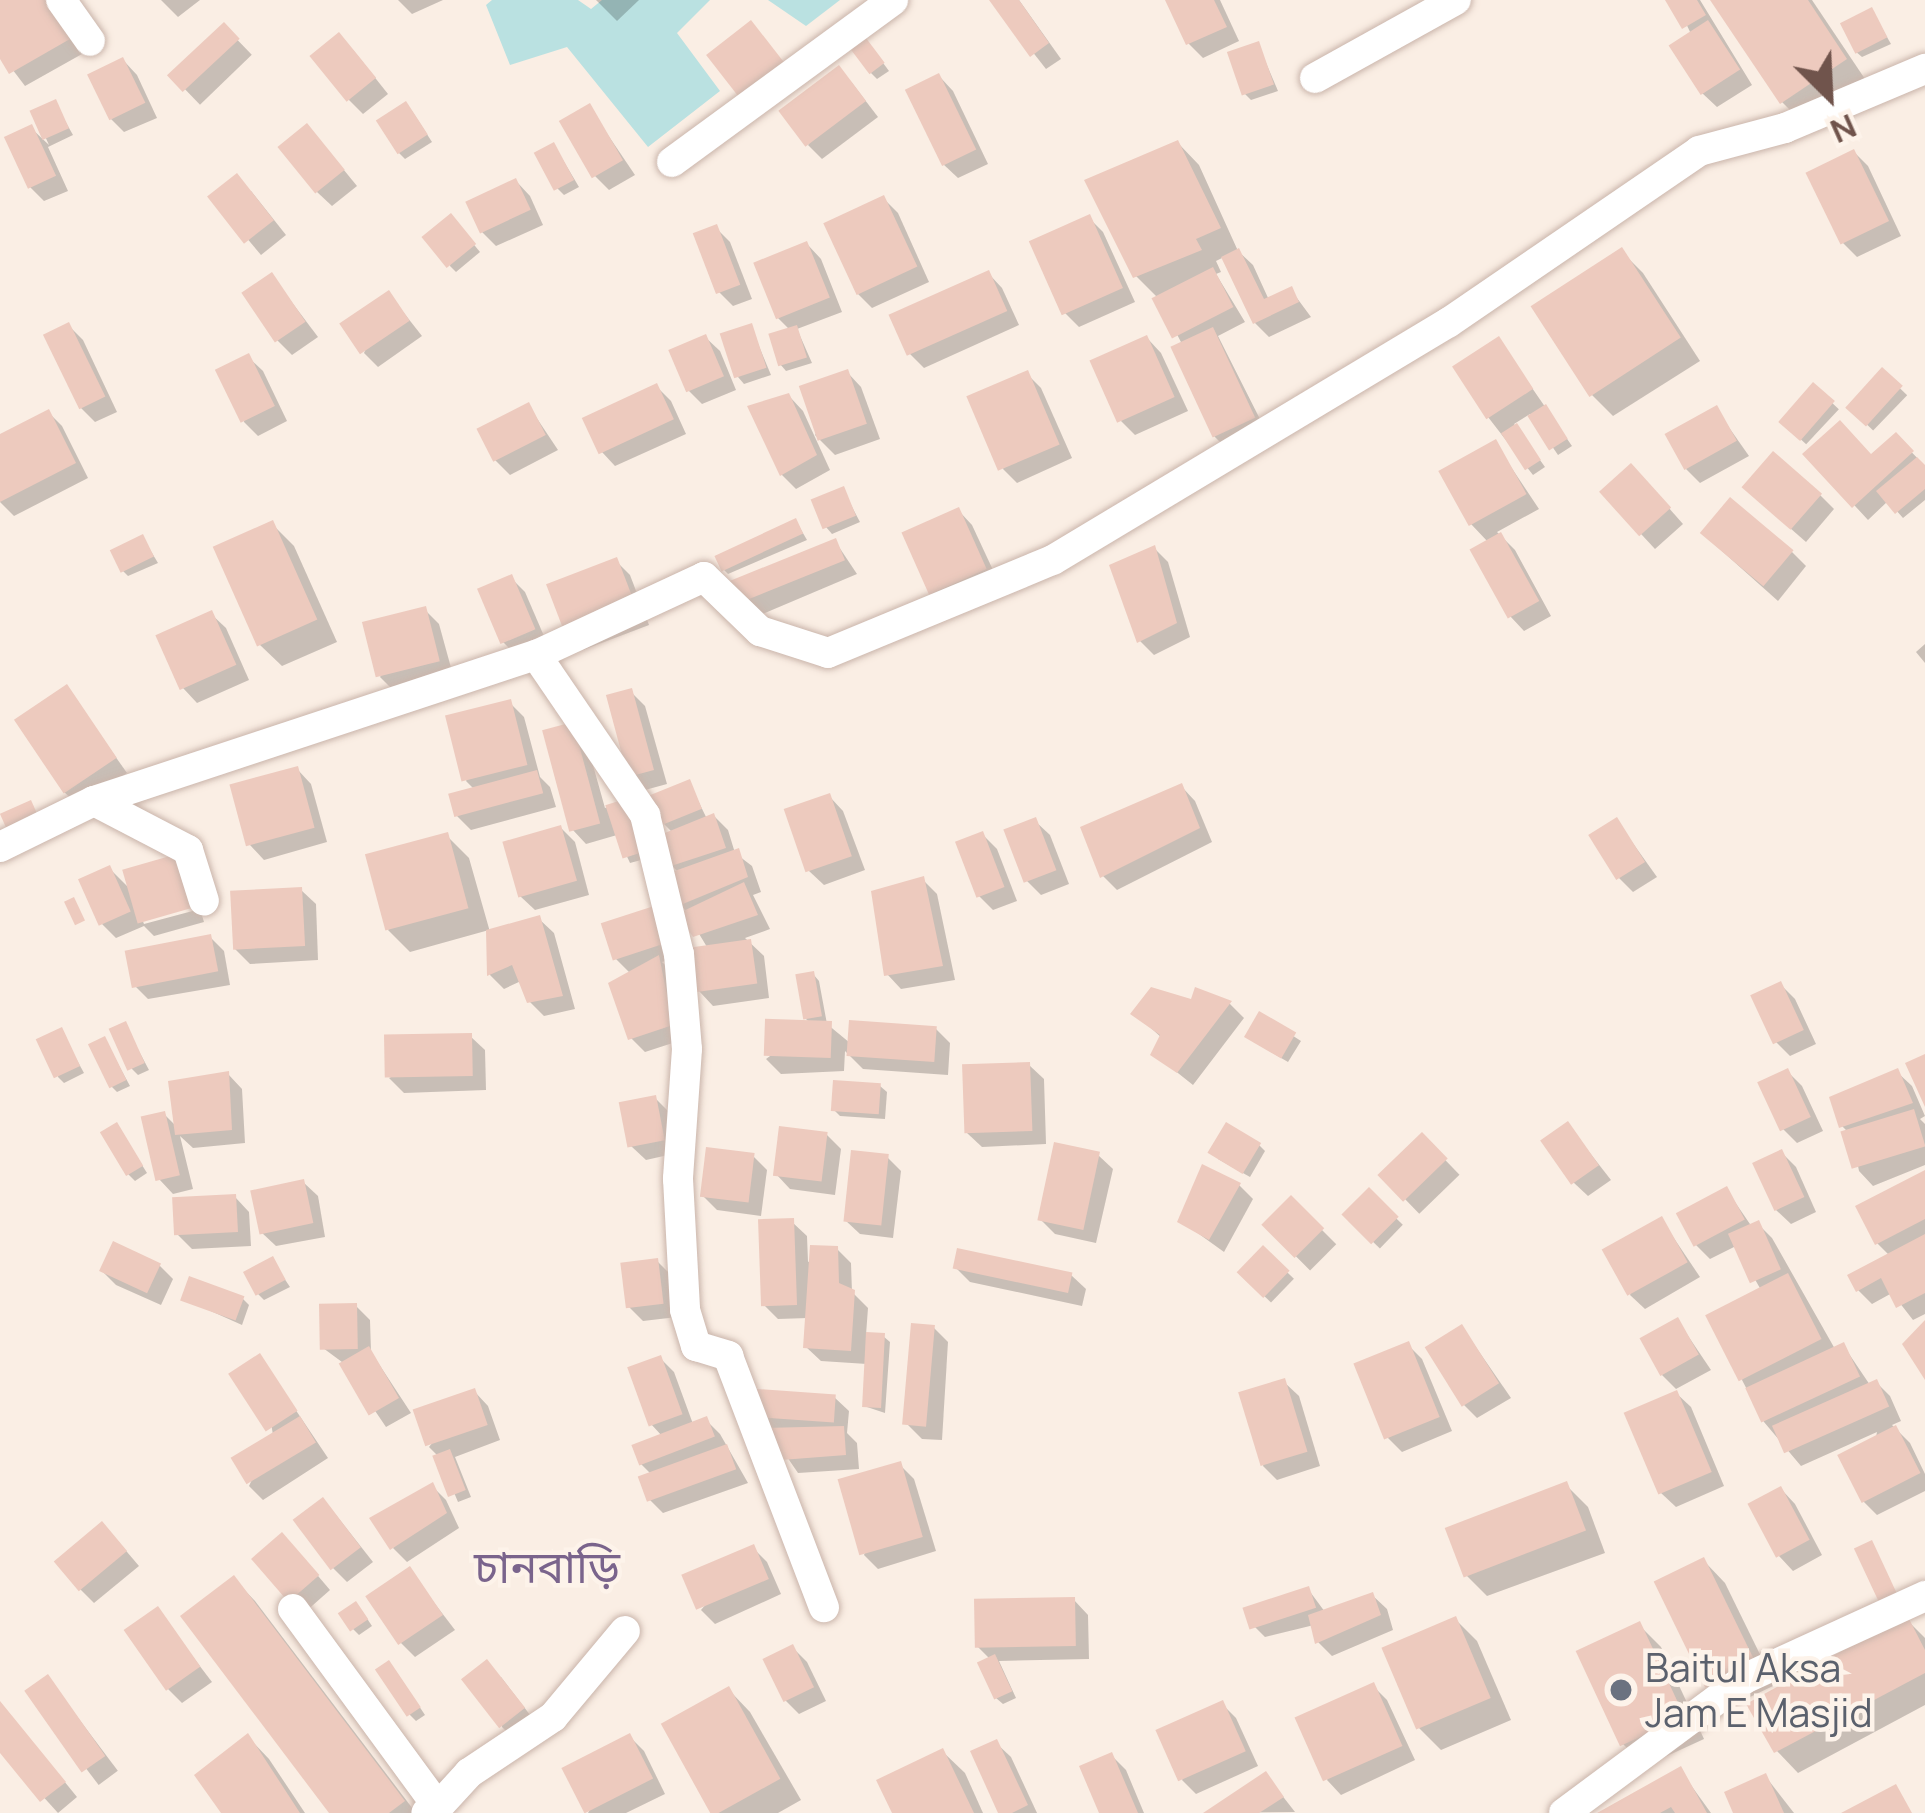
<!DOCTYPE html>
<meta charset="utf-8">
<style>
body{margin:0}
#map{position:relative;width:1925px;height:1813px;overflow:hidden;background:#faeee4;font-family:Manrope,"Noto Sans Bengali",sans-serif}
div>[style]{position:absolute}
.water>*{inset:0;background:#bae1e1}
.shadow>*{inset:0;background:#0003;transform-origin:0 0}
.building>*{inset:0;background:#edcabe;transform-origin:0 0}
.roads{filter:drop-shadow(0 0 3px #cab5ab) drop-shadow(0 0 3px #cab5ab)}
.street>*{height:30px;margin:-15px;padding:0 15px;transform-origin:15px;border-radius:15px;background:#fff}
.dots>*{width:33px;height:33px;translate:-50% -50%;box-sizing:border-box;border:6px solid #fdf3ea;border-radius:50%}
span{translate:-50% -50%;white-space:nowrap;text-align:center;line-height:1.15;-webkit-text-stroke:9px #fdf3ea;paint-order:stroke}
.worship-label{font-size:39px;color:#5b616d}
.left{translate:0 -50%;text-align:left}
.quarter-label{font-size:45px;color:#7a648c}
.north{position:absolute;left:1769px;top:36px;width:120px;height:120px;-webkit-text-stroke:9px #fdf3ea;paint-order:stroke;rotate:156deg;font-size:33px;font-weight:700;line-height:48px;text-align:center;color:#70544c}
.north::after{content:'';display:block;margin:auto;width:42px;height:54px;background:#70544c;clip-path:polygon(50% 0,100% 100%,50% 72%,0 100%)}
</style>
<div id="map">
<div class="water">
<div style="clip-path:polygon(492px 0,578px 0,591px 9px,602px 0,710px 0,677px 33px,720px 91px,648px 147px,567px 47px,510px 65px,486px 5px)"></div>
<div style="clip-path:polygon(768px 0,840px 0,806px 26px)"></div>
</div>
<div class="shadow">
<div style="clip-path:polygon(0 0,51px 0,82px 54px,25px 86px,0 53px)"></div>
<div style="clip-path:polygon(161px 0,200px 0,178px 17px)"></div>
<div style="clip-path:polygon(398px 0,443px 0,412px 14px)"></div>
<div style="clip-path:polygon(596px 0,639px 0,617px 21px)"></div>
<div style="clip-path:polygon(992px 0,1019px 0,1061px 59px,1046px 69px)"></div>
<div style="clip-path:polygon(1168px 0,1220px 0,1239px 41px,1203px 58px,1189px 44px)"></div>
<div style="clip-path:polygon(1675px 0,1700px 0,1752px 85px,1717px 107px,1702px 93px,1691px 34px)"></div>
<div style="clip-path:polygon(1714px 0,1812px 0,1867px 82px,1804px 124px,1782px 102px)"></div>
<div style="clip-path:polygon(1872px 11px,1891px 44px,1862px 57px,1855px 51px)"></div>
<div style="left:224px;top:26px;width:40px;height:72px;rotate:46deg"></div>
<div style="clip-path:polygon(1258px 44px,1278px 91px,1251px 100px,1245px 94px)"></div>
<div style="clip-path:polygon(872px 48px,889px 71px,877px 79px,871px 73px)"></div>
<div style="clip-path:polygon(353px 50px,388px 94px,363px 114px,349px 100px)"></div>
<div style="clip-path:polygon(123px 60px,137px 75px,157px 118px,124px 132px,110px 118px)"></div>
<div style="clip-path:polygon(939px 76px,953px 91px,988px 164px,958px 178px,943px 164px)"></div>
<div style="clip-path:polygon(852px 83px,878px 117px,822px 159px,808px 145px)"></div>
<div style="clip-path:polygon(55px 103px,73px 135px,48px 147px,68px 191px,44px 201px,30px 187px,31px 128px,49px 145px,34px 112px)"></div>
<div style="clip-path:polygon(589px 107px,635px 175px,609px 190px,595px 176px)"></div>
<div style="clip-path:polygon(412px 111px,432px 142px,405px 159px,399px 153px)"></div>
<div style="clip-path:polygon(321px 142px,357px 186px,332px 206px,317px 192px)"></div>
<div style="clip-path:polygon(1178px 143px,1199px 165px,1238px 251px,1253px 265px,1269px 300px,1291px 290px,1311px 317px,1269px 337px,1255px 323px,1224px 257px,1216px 261px,1221px 272px,1216px 274px,1245px 322px,1218px 336px,1267px 433px,1228px 450px,1214px 436px,1182px 344px,1158px 298px,1136px 276px)"></div>
<div style="clip-path:polygon(554px 145px,579px 187px,564px 195px,557px 188px)"></div>
<div style="clip-path:polygon(1854px 152px,1868px 166px,1901px 236px,1857px 257px,1843px 243px)"></div>
<div style="clip-path:polygon(516px 181px,530px 196px,543px 225px,496px 246px,482px 232px)"></div>
<div style="clip-path:polygon(251px 191px,286px 235px,261px 255px,212px 197px)"></div>
<div style="clip-path:polygon(884px 199px,898px 213px,929px 282px,872px 308px,858px 294px)"></div>
<div style="clip-path:polygon(1089px 218px,1103px 232px,1135px 302px,1079px 327px,1065px 313px)"></div>
<div style="clip-path:polygon(456px 223px,480px 252px,456px 272px,450px 266px)"></div>
<div style="clip-path:polygon(716px 228px,730px 242px,752px 299px,733px 306px,719px 292px)"></div>
<div style="clip-path:polygon(807px 244px,821px 259px,842px 312px,797px 329px,812px 363px,786px 371px,780px 364px,790px 330px,777px 317px)"></div>
<div style="clip-path:polygon(1621px 251px,1643px 273px,1700px 361px,1613px 416px,1591px 394px)"></div>
<div style="clip-path:polygon(988px 273px,1002px 288px,1019px 325px,924px 368px,910px 354px)"></div>
<div style="clip-path:polygon(272px 276px,318px 337px,292px 355px,277px 340px)"></div>
<div style="clip-path:polygon(389px 294px,422px 336px,378px 367px,364px 353px)"></div>
<div style="clip-path:polygon(69px 326px,83px 340px,117px 412px,95px 422px,81px 408px)"></div>
<div style="clip-path:polygon(751px 327px,771px 375px,744px 384px,738px 377px)"></div>
<div style="clip-path:polygon(705px 337px,720px 351px,736px 390px,702px 404px,688px 390px)"></div>
<div style="clip-path:polygon(1147px 338px,1161px 353px,1188px 411px,1135px 435px,1121px 421px)"></div>
<div style="clip-path:polygon(1499px 340px,1572px 446px,1558px 455px,1530px 414px,1514px 424px,1545px 467px,1533px 475px,1488px 417px)"></div>
<div style="clip-path:polygon(248px 357px,263px 371px,287px 421px,258px 436px,244px 422px)"></div>
<div style="left:1882px;top:371px;width:35px;height:49px;rotate:44deg"></div>
<div style="clip-path:polygon(847px 372px,861px 387px,880px 439px,835px 455px,815px 435px)"></div>
<div style="clip-path:polygon(1027px 374px,1041px 388px,1072px 458px,1017px 483px,1003px 469px)"></div>
<div style="left:1814px;top:386px;width:34px;height:48px;rotate:43deg"></div>
<div style="clip-path:polygon(657px 387px,671px 401px,686px 434px,615px 466px,601px 451px)"></div>
<div style="clip-path:polygon(789px 396px,803px 411px,830px 470px,796px 489px,782px 475px)"></div>
<div style="clip-path:polygon(528px 405px,558px 450px,510px 475px,495px 460px)"></div>
<div style="clip-path:polygon(1716px 409px,1749px 456px,1700px 483px,1686px 469px)"></div>
<div style="clip-path:polygon(48px 412px,62px 426px,88px 478px,14px 516px,0 502px,0 437px)"></div>
<div style="clip-path:polygon(1896px 436px,1925px 466px,1925px 500px,1903px 518px,1888px 501px,1868px 520px,1807px 454px,1872px 457px)"></div>
<div style="clip-path:polygon(1495px 443px,1539px 509px,1497px 532px,1515px 550px,1551px 616px,1524px 631px,1510px 616px,1488px 542px,1471px 524px)"></div>
<div style="clip-path:polygon(1645px 481px,1683px 524px,1655px 549px,1603px 493px)"></div>
<div style="clip-path:polygon(843px 490px,860px 522px,832px 534px,826px 527px)"></div>
<div style="clip-path:polygon(1820px 495px,1834px 509px,1806px 542px,1759px 501px)"></div>
<div style="clip-path:polygon(958px 510px,972px 525px,999px 583px,946px 608px,931px 593px)"></div>
<div style="clip-path:polygon(796px 521px,807px 540px,728px 574px,722px 568px)"></div>
<div style="clip-path:polygon(272px 524px,294px 546px,337px 642px,282px 666px,260px 645px)"></div>
<div style="clip-path:polygon(143px 538px,158px 563px,128px 576px,122px 570px)"></div>
<div style="clip-path:polygon(835px 541px,857px 574px,753px 618px,738px 604px)"></div>
<div style="clip-path:polygon(1713px 543px,1792px 552px,1806px 566px,1778px 601px)"></div>
<div style="clip-path:polygon(1154px 548px,1168px 562px,1190px 637px,1154px 655px,1140px 641px)"></div>
<div style="clip-path:polygon(616px 561px,630px 575px,649px 625px,583px 650px)"></div>
<div style="clip-path:polygon(511px 578px,525px 592px,547px 643px,517px 656px,503px 642px)"></div>
<div style="clip-path:polygon(425px 610px,439px 624px,453px 675px,394px 691px,380px 677px)"></div>
<div style="clip-path:polygon(211px 614px,226px 628px,249px 680px,197px 703px,183px 688px)"></div>
<div style="clip-path:polygon(1925px 644px,1925px 663px,1916px 652px)"></div>
<div style="clip-path:polygon(67px 688px,127px 773px,78px 805px,63px 791px)"></div>
<div style="clip-path:polygon(631px 692px,645px 706px,667px 784px,645px 790px,631px 776px)"></div>
<div style="clip-path:polygon(510px 703px,524px 717px,540px 777px,550px 787px,556px 807px,471px 830px,457px 816px,475px 790px,466px 781px)"></div>
<div style="clip-path:polygon(545px 733px,586px 740px,605px 808px,630px 800px,652px 857px,630px 863px,617px 835px,586px 844px,572px 829px)"></div>
<div style="clip-path:polygon(297px 769px,311px 784px,327px 842px,264px 860px,250px 845px)"></div>
<div style="clip-path:polygon(689px 782px,707px 819px,714px 816px,728px 830px,735px 853px,752px 866px,761px 892px,753px 895px,770px 929px,745px 938px,764px 956px,769px 998px,713px 1006px,699px 991px,707px 947px,681px 904px,679px 873px,671px 865px,673px 833px,664px 824px)"></div>
<div style="clip-path:polygon(1181px 786px,1195px 801px,1212px 842px,1117px 890px,1103px 876px)"></div>
<div style="clip-path:polygon(829px 796px,843px 811px,865px 870px,824px 885px,809px 871px)"></div>
<div style="clip-path:polygon(1035px 821px,1050px 835px,1069px 884px,1041px 895px,1027px 881px)"></div>
<div style="clip-path:polygon(1617px 821px,1657px 877px,1633px 892px,1619px 878px)"></div>
<div style="clip-path:polygon(561px 828px,575px 842px,589px 895px,535px 910px,520px 896px)"></div>
<div style="clip-path:polygon(983px 835px,997px 849px,1017px 901px,993px 910px,979px 896px)"></div>
<div style="clip-path:polygon(447px 836px,469px 858px,490px 932px,539px 919px,554px 933px,575px 1009px,544px 1016px,530px 1002px,521px 981px,504px 989px,490px 975px,489px 930px,410px 952px,388px 930px)"></div>
<div style="clip-path:polygon(109px 868px,130px 889px,144px 924px,200px 909px,204px 922px,154px 936px,144px 926px,116px 938px,102px 924px)"></div>
<div style="clip-path:polygon(923px 880px,937px 894px,955px 980px,901px 989px,887px 974px)"></div>
<div style="clip-path:polygon(301px 890px,316px 904px,318px 960px,250px 964px,235px 949px)"></div>
<div style="clip-path:polygon(653px 909px,679px 957px,662px 962px,673px 972px,685px 1039px,645px 1052px,631px 1038px,631px 974px,616px 959px)"></div>
<div style="clip-path:polygon(210px 937px,224px 951px,230px 985px,148px 999px,134px 985px)"></div>
<div style="clip-path:polygon(813px 974px,819px 981px,827px 1024px,850px 1043px,936px 1029px,950px 1043px,948px 1075px,863px 1069px,845px 1051px,844px 1071px,781px 1074px,766px 1059px,812px 1025px,806px 1019px)"></div>
<div style="clip-path:polygon(1781px 985px,1795px 999px,1816px 1044px,1790px 1056px,1776px 1042px)"></div>
<div style="clip-path:polygon(1197px 991px,1230px 1004px,1244px 1018px,1193px 1085px,1154px 1054px,1162px 1038px,1134px 1013px,1193px 1003px)"></div>
<div style="clip-path:polygon(1260px 1015px,1301px 1041px,1288px 1062px,1254px 1042px)"></div>
<div style="clip-path:polygon(125px 1025px,149px 1070px,138px 1075px,132px 1069px)"></div>
<div style="clip-path:polygon(61px 1031px,84px 1073px,64px 1083px,58px 1077px)"></div>
<div style="clip-path:polygon(470px 1036px,485px 1050px,486px 1090px,404px 1093px,389px 1078px)"></div>
<div style="clip-path:polygon(105px 1040px,130px 1086px,117px 1092px,111px 1086px)"></div>
<div style="clip-path:polygon(1029px 1065px,1044px 1079px,1046px 1144px,982px 1147px,967px 1133px)"></div>
<div style="clip-path:polygon(1788px 1072px,1802px 1086px,1823px 1131px,1797px 1143px,1783px 1129px)"></div>
<div style="clip-path:polygon(1897px 1072px,1912px 1086px,1925px 1116px,1920px 1119px,1925px 1124px,1925px 1165px,1873px 1186px,1859px 1171px,1852px 1136px,1842px 1126px)"></div>
<div style="clip-path:polygon(228px 1074px,242px 1089px,245px 1143px,193px 1148px,180px 1136px,193px 1189px,173px 1194px,159px 1179px,164px 1114px,177px 1127px)"></div>
<div style="clip-path:polygon(880px 1086px,887px 1092px,885px 1119px,840px 1116px,834px 1110px)"></div>
<div style="clip-path:polygon(655px 1098px,669px 1112px,677px 1153px,646px 1160px,631px 1146px)"></div>
<div style="clip-path:polygon(117px 1125px,147px 1173px,135px 1181px,128px 1174px)"></div>
<div style="clip-path:polygon(1568px 1125px,1611px 1180px,1588px 1196px,1573px 1182px)"></div>
<div style="clip-path:polygon(827px 1135px,841px 1149px,835px 1195px,790px 1189px,776px 1174px)"></div>
<div style="left:1422px;top:1136px;width:54px;height:56px;rotate:46deg"></div>
<div style="clip-path:polygon(1259px 1145px,1265px 1151px,1250px 1177px,1218px 1159px)"></div>
<div style="clip-path:polygon(1781px 1152px,1796px 1167px,1816px 1212px,1791px 1224px,1776px 1210px)"></div>
<div style="clip-path:polygon(1098px 1155px,1113px 1169px,1096px 1243px,1055px 1234px,1040px 1219px)"></div>
<div style="clip-path:polygon(753px 1156px,767px 1170px,761px 1216px,717px 1210px,703px 1196px)"></div>
<div style="clip-path:polygon(887px 1157px,901px 1171px,893px 1238px,860px 1234px,845px 1220px)"></div>
<div style="clip-path:polygon(1925px 1174px,1925px 1314px,1913px 1320px,1892px 1293px,1872px 1304px,1858px 1290px,1890px 1256px,1877px 1243px)"></div>
<div style="clip-path:polygon(303px 1182px,318px 1196px,325px 1237px,276px 1246px,261px 1232px)"></div>
<div style="clip-path:polygon(1239px 1185px,1253px 1199px,1224px 1252px,1181px 1221px)"></div>
<div style="clip-path:polygon(1726px 1189px,1752px 1227px,1758px 1224px,1772px 1238px,1835px 1349px,1843px 1345px,1870px 1385px,1876px 1382px,1890px 1396px,1901px 1421px,1892px 1425px,1910px 1443px,1925px 1474px,1925px 1491px,1877px 1515px,1863px 1501px,1877px 1432px,1801px 1466px,1764px 1422px,1742px 1380px,1761px 1290px,1736px 1246px,1710px 1259px,1696px 1245px)"></div>
<div style="left:1369px;top:1192px;width:47px;height:33px;rotate:44deg"></div>
<div style="clip-path:polygon(235px 1197px,249px 1212px,251px 1246px,192px 1249px,178px 1235px)"></div>
<div style="left:1291px;top:1199px;width:64px;height:37px;rotate:45deg"></div>
<div style="clip-path:polygon(1661px 1219px,1700px 1277px,1645px 1309px,1630px 1295px)"></div>
<div style="clip-path:polygon(792px 1222px,807px 1236px,808px 1262px,837px 1249px,851px 1263px,852px 1292px,868px 1308px,866px 1335px,883px 1336px,890px 1342px,885px 1413px,864px 1406px,867px 1364px,821px 1361px,806px 1347px,808px 1318px,778px 1319px,764px 1305px)"></div>
<div style="left:1263px;top:1249px;width:43px;height:33px;rotate:44deg"></div>
<div style="clip-path:polygon(272px 1260px,290px 1287px,264px 1300px,258px 1294px)"></div>
<div style="clip-path:polygon(657px 1261px,671px 1275px,677px 1317px,643px 1321px,629px 1307px)"></div>
<div style="clip-path:polygon(159px 1265px,173px 1279px,161px 1305px,116px 1285px,102px 1271px)"></div>
<div style="clip-path:polygon(956px 1268px,1071px 1275px,1086px 1289px,1082px 1306px,970px 1282px)"></div>
<div style="clip-path:polygon(184px 1299px,243px 1299px,249px 1305px,242px 1325px)"></div>
<div style="clip-path:polygon(356px 1306px,370px 1320px,371px 1352px,411px 1413px,386px 1427px,342px 1362px,323px 1348px)"></div>
<div style="clip-path:polygon(1678px 1321px,1711px 1370px,1676px 1389px,1662px 1375px)"></div>
<div style="clip-path:polygon(1462px 1327px,1511px 1398px,1477px 1418px,1463px 1404px)"></div>
<div style="clip-path:polygon(934px 1328px,948px 1342px,942px 1440px,922px 1439px,907px 1424px)"></div>
<div style="clip-path:polygon(1408px 1345px,1422px 1359px,1452px 1431px,1402px 1452px,1388px 1438px)"></div>
<div style="clip-path:polygon(260px 1357px,328px 1458px,263px 1500px,249px 1486px,273px 1435px)"></div>
<div style="clip-path:polygon(660px 1358px,674px 1372px,693px 1424px,706px 1420px,720px 1434px,748px 1483px,663px 1513px,649px 1499px,652px 1475px,641px 1464px,662px 1436px,651px 1424px)"></div>
<div style="clip-path:polygon(1284px 1382px,1299px 1396px,1320px 1466px,1277px 1480px,1263px 1466px)"></div>
<div style="clip-path:polygon(474px 1391px,488px 1406px,500px 1440px,455px 1457px,471px 1497px,458px 1502px,439px 1457px,429px 1447px)"></div>
<div style="clip-path:polygon(1676px 1393px,1691px 1407px,1724px 1486px,1676px 1507px,1661px 1493px)"></div>
<div style="clip-path:polygon(834px 1397px,849px 1411px,847px 1433px,857px 1443px,859px 1469px,798px 1473px,759px 1416px)"></div>
<div style="clip-path:polygon(900px 1465px,914px 1479px,936px 1551px,878px 1569px,864px 1555px)"></div>
<div style="clip-path:polygon(1566px 1485px,1588px 1507px,1605px 1553px,1487px 1596px,1465px 1574px)"></div>
<div style="clip-path:polygon(432px 1486px,446px 1500px,459px 1528px,407px 1562px,393px 1548px)"></div>
<div style="clip-path:polygon(1781px 1489px,1795px 1504px,1822px 1555px,1793px 1571px,1779px 1556px)"></div>
<div style="clip-path:polygon(336px 1515px,373px 1562px,347px 1582px,333px 1568px)"></div>
<div style="clip-path:polygon(116px 1539px,139px 1566px,94px 1603px,80px 1589px)"></div>
<div style="clip-path:polygon(753px 1548px,767px 1562px,781px 1594px,715px 1624px,701px 1610px)"></div>
<div style="clip-path:polygon(296px 1550px,330px 1590px,304px 1613px,290px 1599px)"></div>
<div style="clip-path:polygon(1704px 1561px,1725px 1583px,1775px 1685px,1729px 1707px,1707px 1685px)"></div>
<div style="clip-path:polygon(409px 1570px,455px 1630px,415px 1657px,401px 1643px)"></div>
<div style="clip-path:polygon(234px 1579px,255px 1601px,416px 1813px,333px 1813px)"></div>
<div style="clip-path:polygon(1308px 1589px,1325px 1612px,1372px 1595px,1387px 1609px,1393px 1630px,1332px 1656px,1318px 1642px,1314px 1625px,1265px 1637px,1251px 1623px)"></div>
<div style="clip-path:polygon(1074px 1600px,1088px 1615px,1089px 1659px,999px 1661px,1016px 1698px,1003px 1704px,996px 1698px,990px 1659px,978px 1647px)"></div>
<div style="clip-path:polygon(157px 1610px,212px 1682px,182px 1703px,168px 1689px)"></div>
<div style="clip-path:polygon(362px 1611px,372px 1626px,359px 1635px,353px 1629px)"></div>
<div style="clip-path:polygon(1906px 1619px,1925px 1638px,1925px 1705px,1798px 1773px,1777px 1751px)"></div>
<div style="clip-path:polygon(1456px 1620px,1477px 1641px,1511px 1720px,1441px 1750px,1419px 1728px)"></div>
<div style="clip-path:polygon(1639px 1625px,1661px 1647px,1704px 1739px,1645px 1766px,1623px 1744px)"></div>
<div style="clip-path:polygon(793px 1648px,807px 1662px,826px 1701px,799px 1714px,785px 1700px)"></div>
<div style="clip-path:polygon(395px 1670px,425px 1715px,416px 1721px,410px 1715px)"></div>
<div style="clip-path:polygon(501px 1677px,537px 1724px,516px 1741px,502px 1727px)"></div>
<div style="left:48px;top:1678px;width:116px;height:24px;rotate:53deg"></div>
<div style="clip-path:polygon(1373px 1686px,1387px 1700px,1415px 1760px,1341px 1795px,1327px 1780px)"></div>
<div style="clip-path:polygon(729px 1690px,750px 1712px,801px 1800px,778px 1813px,714px 1813px,665px 1726px)"></div>
<div style="clip-path:polygon(0 1702px,77px 1797px,58px 1813px,0 1749px)"></div>
<div style="clip-path:polygon(1222px 1704px,1236px 1718px,1258px 1766px,1196px 1794px,1182px 1780px)"></div>
<div style="clip-path:polygon(248px 1737px,269px 1759px,305px 1813px,224px 1813px)"></div>
<div style="clip-path:polygon(630px 1737px,644px 1751px,665px 1794px,626px 1813px,588px 1813px)"></div>
<div style="clip-path:polygon(996px 1743px,1011px 1757px,1037px 1813px,1002px 1813px)"></div>
<div style="clip-path:polygon(943px 1752px,965px 1773px,983px 1813px,896px 1813px)"></div>
<div style="clip-path:polygon(1112px 1756px,1126px 1770px,1144px 1813px,1102px 1813px)"></div>
<div style="clip-path:polygon(1680px 1770px,1711px 1813px,1603px 1813px)"></div>
<div style="clip-path:polygon(1266px 1775px,1295px 1812px,1208px 1813px)"></div>
<div style="clip-path:polygon(1766px 1777px,1794px 1813px,1737px 1813px)"></div>
</div>
<div class="building">
<div style="clip-path:polygon(0 0,48px 0,70px 39px,9px 74px,0 59px)"></div>
<div style="clip-path:polygon(989px 0,1019px 0,1049px 43px,1030px 57px)"></div>
<div style="clip-path:polygon(1165px 0,1214px 0,1227px 27px,1186px 45px)"></div>
<div style="clip-path:polygon(1665px 0,1697px 0,1706px 15px,1682px 29px)"></div>
<div style="clip-path:polygon(1710px 0,1808px 0,1847px 59px,1780px 104px)"></div>
<div style="left:1872px;top:7px;width:34px;height:36px;rotate:63deg"></div>
<div style="left:751px;top:20px;width:57px;height:57px;rotate:52deg"></div>
<div style="left:1708px;top:20px;width:59px;height:47px;rotate:57deg"></div>
<div style="left:224px;top:22px;width:23px;height:78px;rotate:47deg"></div>
<div style="left:339px;top:32px;width:59px;height:38px;rotate:51deg"></div>
<div style="left:866px;top:38px;width:31px;height:19px;rotate:53deg"></div>
<div style="left:1259px;top:41px;width:46px;height:34px;rotate:71deg"></div>
<div style="left:123px;top:57px;width:51px;height:40px;rotate:64deg"></div>
<div style="left:839px;top:65px;width:45px;height:76px;rotate:53deg"></div>
<div style="left:939px;top:73px;width:85px;height:38px;rotate:64deg"></div>
<div style="left:56px;top:99px;width:32px;height:29px;rotate:66deg"></div>
<div style="left:406px;top:101px;width:40px;height:36px;rotate:57deg"></div>
<div style="left:590px;top:103px;width:66px;height:36px;rotate:60deg"></div>
<div style="left:307px;top:123px;width:60px;height:38px;rotate:51deg"></div>
<div style="left:32px;top:124px;width:57px;height:31px;rotate:65deg"></div>
<div style="clip-path:polygon(1178px 140px,1221px 228px,1196px 239px,1202px 250px,1133px 278px,1084px 180px)"></div>
<div style="left:554px;top:142px;width:43px;height:23px;rotate:62deg"></div>
<div style="left:1854px;top:149px;width:80px;height:54px;rotate:64deg"></div>
<div style="left:237px;top:173px;width:60px;height:38px;rotate:52deg"></div>
<div style="left:516px;top:178px;width:35px;height:56px;rotate:65deg"></div>
<div style="left:884px;top:195px;width:79px;height:67px;rotate:65deg"></div>
<div style="left:451px;top:213px;width:40px;height:38px;rotate:51deg"></div>
<div style="left:1090px;top:214px;width:81px;height:67px;rotate:66deg"></div>
<div style="left:717px;top:224px;width:65px;height:26px;rotate:69deg"></div>
<div style="left:807px;top:241px;width:61px;height:58px;rotate:68deg"></div>
<div style="left:1622px;top:247px;width:108px;height:109px;rotate:57deg"></div>
<div style="clip-path:polygon(1239px 248px,1264px 299px,1292px 286px,1299px 302px,1253px 324px,1221px 257px)"></div>
<div style="left:1213px;top:267px;width:45px;height:69px;rotate:63deg"></div>
<div style="left:989px;top:270px;width:45px;height:110px;rotate:66deg"></div>
<div style="left:272px;top:272px;width:60px;height:37px;rotate:56deg"></div>
<div style="left:389px;top:290px;width:37px;height:60px;rotate:56deg"></div>
<div style="left:69px;top:322px;width:83px;height:29px;rotate:64deg"></div>
<div style="left:752px;top:323px;width:47px;height:34px;rotate:72deg"></div>
<div style="left:797px;top:325px;width:34px;height:30px;rotate:73deg"></div>
<div style="left:1213px;top:327px;width:100px;height:47px;rotate:65deg"></div>
<div style="left:706px;top:334px;width:46px;height:41px;rotate:67deg"></div>
<div style="left:1147px;top:335px;width:68px;height:63px;rotate:66deg"></div>
<div style="left:1499px;top:336px;width:63px;height:56px;rotate:57deg"></div>
<div style="left:249px;top:353px;width:59px;height:38px;rotate:64deg"></div>
<div style="left:1882px;top:367px;width:28px;height:55px;rotate:42deg"></div>
<div style="left:848px;top:369px;width:58px;height:52px;rotate:71deg"></div>
<div style="left:1028px;top:370px;width:81px;height:67px;rotate:67deg"></div>
<div style="left:1813px;top:382px;width:29px;height:53px;rotate:41deg"></div>
<div style="left:657px;top:383px;width:40px;height:83px;rotate:65deg"></div>
<div style="clip-path:polygon(789px 393px,817px 455px,780px 476px,747px 406px)"></div>
<div style="left:529px;top:402px;width:37px;height:59px;rotate:63deg"></div>
<div style="left:1546px;top:404px;width:41px;height:22px;rotate:58deg"></div>
<div style="left:1717px;top:405px;width:41px;height:60px;rotate:61deg"></div>
<div style="clip-path:polygon(49px 409px,76px 463px,0 502px,0 434px)"></div>
<div style="clip-path:polygon(1840px 420px,1871px 454px,1896px 432px,1914px 451px,1852px 508px,1802px 454px)"></div>
<div style="left:1517px;top:423px;width:44px;height:19px;rotate:57deg"></div>
<div style="left:1496px;top:439px;width:63px;height:66px;rotate:61deg"></div>
<div style="left:1773px;top:451px;width:65px;height:48px;rotate:41deg"></div>
<div style="clip-path:polygon(1917px 457px,1925px 465px,1925px 489px,1895px 514px,1876px 491px)"></div>
<div style="left:1631px;top:463px;width:60px;height:43px;rotate:48deg"></div>
<div style="left:844px;top:486px;width:32px;height:36px;rotate:68deg"></div>
<div style="left:1730px;top:497px;width:83px;height:47px;rotate:40deg"></div>
<div style="left:959px;top:507px;width:68px;height:63px;rotate:66deg"></div>
<div style="left:796px;top:518px;width:17px;height:90px;rotate:65deg"></div>
<div style="left:273px;top:520px;width:109px;height:66px;rotate:66deg"></div>
<div style="left:1501px;top:532px;width:79px;height:36px;rotate:61deg"></div>
<div style="left:143px;top:534px;width:25px;height:37px;rotate:64deg"></div>
<div style="left:836px;top:538px;width:24px;height:118px;rotate:68deg"></div>
<div style="clip-path:polygon(1155px 545px,1177px 623px,1137px 643px,1109px 565px)"></div>
<div style="left:617px;top:557px;width:57px;height:76px;rotate:69deg"></div>
<div style="left:512px;top:574px;width:60px;height:38px;rotate:67deg"></div>
<div style="left:426px;top:606px;width:57px;height:66px;rotate:76deg"></div>
<div style="left:212px;top:610px;width:60px;height:62px;rotate:66deg"></div>
<div style="left:67px;top:684px;width:89px;height:64px;rotate:56deg"></div>
<div style="left:632px;top:688px;width:85px;height:27px;rotate:75deg"></div>
<div style="left:511px;top:699px;width:68px;height:68px;rotate:76deg"></div>
<div style="left:573px;top:722px;width:105px;height:32px;rotate:75deg"></div>
<div style="left:298px;top:766px;width:64px;height:71px;rotate:75deg"></div>
<div style="left:537px;top:770px;width:24px;height:92px;rotate:75deg"></div>
<div style="left:690px;top:779px;width:32px;height:44px;rotate:68deg"></div>
<div style="clip-path:polygon(1182px 783px,1200px 828px,1100px 878px,1080px 827px)"></div>
<div style="left:830px;top:793px;width:67px;height:49px;rotate:71deg"></div>
<div style="left:631px;top:797px;width:56px;height:27px;rotate:72deg"></div>
<div style="left:31px;top:800px;width:24px;height:34px;rotate:66deg"></div>
<div style="clip-path:polygon(714px 813px,726px 848px,668px 867px,655px 837px)"></div>
<div style="left:1036px;top:817px;width:57px;height:35px;rotate:69deg"></div>
<div style="left:1617px;top:817px;width:53px;height:34px;rotate:58deg"></div>
<div style="left:561px;top:825px;width:58px;height:61px;rotate:74deg"></div>
<div style="left:983px;top:831px;width:60px;height:30px;rotate:69deg"></div>
<div style="left:448px;top:832px;width:79px;height:86px;rotate:75deg"></div>
<div style="clip-path:polygon(739px 848px,748px 877px,678px 906px,669px 873px)"></div>
<div style="left:177px;top:854px;width:56px;height:57px;rotate:74deg"></div>
<div style="left:110px;top:865px;width:51px;height:35px;rotate:66deg"></div>
<div style="clip-path:polygon(924px 876px,943px 966px,884px 976px,871px 891px)"></div>
<div style="clip-path:polygon(744px 882px,758px 915px,693px 937px,677px 914px)"></div>
<div style="left:302px;top:887px;width:59px;height:72px;rotate:87deg"></div>
<div style="left:74px;top:897px;width:26px;height:11px;rotate:65deg"></div>
<div style="left:654px;top:906px;width:39px;height:56px;rotate:72deg"></div>
<div style="clip-path:polygon(540px 915px,563px 996px,527px 1003px,512px 965px,487px 976px,486px 930px)"></div>
<div style="left:211px;top:934px;width:38px;height:88px;rotate:79deg"></div>
<div style="left:751px;top:939px;width:45px;height:61px;rotate:82deg"></div>
<div style="clip-path:polygon(659px 955px,673px 1025px,628px 1040px,608px 983px)"></div>
<div style="left:814px;top:971px;width:46px;height:19px;rotate:80deg"></div>
<div style="left:1781px;top:981px;width:54px;height:34px;rotate:65deg"></div>
<div style="clip-path:polygon(1151px 987px,1191px 999px,1195px 987px,1232px 1001px,1177px 1073px,1150px 1055px,1160px 1035px,1130px 1014px)"></div>
<div style="left:1259px;top:1011px;width:43px;height:30px;rotate:30deg"></div>
<div style="left:849px;top:1020px;width:88px;height:36px;rotate:4deg"></div>
<div style="left:126px;top:1021px;width:46px;height:19px;rotate:66deg"></div>
<div style="left:832px;top:1021px;width:37px;height:67px;rotate:92deg"></div>
<div style="left:62px;top:1027px;width:43px;height:29px;rotate:65deg"></div>
<div style="left:472px;top:1033px;width:43px;height:88px;rotate:89deg"></div>
<div style="left:105px;top:1036px;width:49px;height:19px;rotate:64deg"></div>
<div style="clip-path:polygon(1925px 1054px,1925px 1107px,1905px 1063px)"></div>
<div style="left:1030px;top:1062px;width:69px;height:68px;rotate:88deg"></div>
<div style="left:1788px;top:1068px;width:54px;height:34px;rotate:65deg"></div>
<div style="clip-path:polygon(1898px 1068px,1913px 1103px,1839px 1128px,1829px 1097px)"></div>
<div style="clip-path:polygon(229px 1071px,232px 1130px,175px 1135px,168px 1081px)"></div>
<div style="left:833px;top:1080px;width:48px;height:31px;rotate:4deg"></div>
<div style="left:656px;top:1095px;width:46px;height:38px;rotate:79deg"></div>
<div style="left:1914px;top:1109px;width:39px;height:77px;rotate:73deg"></div>
<div style="left:165px;top:1111px;width:66px;height:25px;rotate:77deg"></div>
<div style="left:1568px;top:1121px;width:54px;height:34px;rotate:55deg"></div>
<div style="left:117px;top:1122px;width:51px;height:20px;rotate:59deg"></div>
<div style="left:1226px;top:1122px;width:41px;height:36px;rotate:31deg"></div>
<div style="left:779px;top:1126px;width:49px;height:50px;rotate:7deg"></div>
<div style="left:1422px;top:1132px;width:37px;height:62px;rotate:46deg"></div>
<div style="left:1054px;top:1142px;width:47px;height:80px;rotate:12deg"></div>
<div style="left:706px;top:1147px;width:49px;height:50px;rotate:7deg"></div>
<div style="left:1782px;top:1149px;width:53px;height:33px;rotate:65deg"></div>
<div style="left:851px;top:1150px;width:38px;height:72px;rotate:6deg"></div>
<div style="clip-path:polygon(1202px 1164px,1241px 1183px,1209px 1240px,1177px 1222px)"></div>
<div style="clip-path:polygon(1925px 1170px,1925px 1219px,1875px 1245px,1855px 1206px)"></div>
<div style="left:304px;top:1179px;width:45px;height:55px;rotate:78deg"></div>
<div style="left:1727px;top:1186px;width:38px;height:58px;rotate:62deg"></div>
<div style="left:1369px;top:1187px;width:42px;height:39px;rotate:45deg"></div>
<div style="left:236px;top:1194px;width:38px;height:64px;rotate:87deg"></div>
<div style="left:1291px;top:1195px;width:47px;height:42px;rotate:45deg"></div>
<div style="left:1662px;top:1216px;width:53px;height:69px;rotate:61deg"></div>
<div style="left:794px;top:1218px;width:87px;height:36px;rotate:88deg"></div>
<div style="left:1759px;top:1220px;width:54px;height:34px;rotate:66deg"></div>
<div style="clip-path:polygon(1925px 1234px,1925px 1293px,1896px 1308px,1881px 1278px,1856px 1292px,1847px 1275px)"></div>
<div style="left:113px;top:1241px;width:53px;height:33px;rotate:25deg"></div>
<div style="clip-path:polygon(810px 1245px,838px 1246px,839px 1283px,855px 1290px,851px 1351px,803px 1348px)"></div>
<div style="left:1263px;top:1245px;width:37px;height:38px;rotate:44deg"></div>
<div style="left:957px;top:1248px;width:118px;height:21px;rotate:12deg"></div>
<div style="left:273px;top:1256px;width:27px;height:34px;rotate:62deg"></div>
<div style="left:658px;top:1258px;width:46px;height:38px;rotate:83deg"></div>
<div style="left:1788px;top:1273px;width:74px;height:93px;rotate:63deg"></div>
<div style="left:189px;top:1276px;width:59px;height:26px;rotate:20deg"></div>
<div style="left:357px;top:1303px;width:46px;height:38px;rotate:89deg"></div>
<div style="left:1678px;top:1317px;width:43px;height:44px;rotate:61deg"></div>
<div style="clip-path:polygon(1925px 1320px,1925px 1380px,1902px 1344px)"></div>
<div style="left:911px;top:1323px;width:24px;height:102px;rotate:5deg"></div>
<div style="left:1462px;top:1324px;width:70px;height:44px;rotate:58deg"></div>
<div style="left:866px;top:1332px;width:19px;height:75px;rotate:3deg"></div>
<div style="left:1409px;top:1341px;width:82px;height:60px;rotate:68deg"></div>
<div style="left:1844px;top:1342px;width:38px;height:109px;rotate:65deg"></div>
<div style="left:369px;top:1346px;width:60px;height:35px;rotate:60deg"></div>
<div style="left:260px;top:1353px;width:69px;height:38px;rotate:57deg"></div>
<div style="left:661px;top:1355px;width:63px;height:36px;rotate:70deg"></div>
<div style="left:1285px;top:1378px;width:77px;height:49px;rotate:73deg"></div>
<div style="left:1877px;top:1379px;width:30px;height:115px;rotate:66deg"></div>
<div style="left:475px;top:1388px;width:39px;height:66px;rotate:71deg"></div>
<div style="left:757px;top:1389px;width:79px;height:28px;rotate:4deg"></div>
<div style="left:1677px;top:1390px;width:89px;height:58px;rotate:67deg"></div>
<div style="left:300px;top:1416px;width:31px;height:81px;rotate:59deg"></div>
<div style="left:707px;top:1416px;width:22px;height:81px;rotate:69deg"></div>
<div style="left:1896px;top:1425px;width:54px;height:66px;rotate:63deg"></div>
<div style="clip-path:polygon(844px 1426px,846px 1455px,781px 1460px,764px 1428px)"></div>
<div style="left:727px;top:1444px;width:27px;height:95px;rotate:70deg"></div>
<div style="left:450px;top:1449px;width:44px;height:19px;rotate:69deg"></div>
<div style="left:901px;top:1461px;width:79px;height:66px;rotate:74deg"></div>
<div style="left:1567px;top:1481px;width:53px;height:131px;rotate:69deg"></div>
<div style="clip-path:polygon(433px 1482px,447px 1513px,390px 1550px,369px 1518px)"></div>
<div style="left:1781px;top:1486px;width:61px;height:38px;rotate:62deg"></div>
<div style="left:323px;top:1497px;width:63px;height:38px;rotate:53deg"></div>
<div style="left:102px;top:1521px;width:39px;height:63px;rotate:50deg"></div>
<div style="left:282px;top:1532px;width:57px;height:41px;rotate:49deg"></div>
<div style="left:1872px;top:1540px;width:60px;height:20px;rotate:65deg"></div>
<div style="left:754px;top:1544px;width:38px;height:79px;rotate:67deg"></div>
<div style="left:1704px;top:1557px;width:118px;height:56px;rotate:64deg"></div>
<div style="left:410px;top:1566px;width:59px;height:54px;rotate:56deg"></div>
<div style="clip-path:polygon(234px 1575px,405px 1801px,389px 1813px,329px 1813px,180px 1616px)"></div>
<div style="left:1309px;top:1586px;width:23px;height:70px;rotate:72deg"></div>
<div style="clip-path:polygon(1373px 1592px,1381px 1615px,1315px 1644px,1308px 1615px)"></div>
<div style="left:1075px;top:1597px;width:49px;height:101px;rotate:89deg"></div>
<div style="left:356px;top:1601px;width:22px;height:22px;rotate:56deg"></div>
<div style="left:158px;top:1606px;width:74px;height:42px;rotate:55deg"></div>
<div style="clip-path:polygon(1907px 1615px,1925px 1650px,1925px 1673px,1774px 1753px,1746px 1704px)"></div>
<div style="left:1456px;top:1616px;width:89px;height:81px;rotate:67deg"></div>
<div style="left:1640px;top:1621px;width:105px;height:71px;rotate:65deg"></div>
<div style="left:793px;top:1644px;width:48px;height:34px;rotate:64deg"></div>
<div style="left:995px;top:1654px;width:41px;height:20px;rotate:65deg"></div>
<div style="left:487px;top:1659px;width:62px;height:33px;rotate:52deg"></div>
<div style="left:389px;top:1660px;width:57px;height:17px;rotate:56deg"></div>
<div style="left:48px;top:1674px;width:100px;height:29px;rotate:55deg"></div>
<div style="left:1374px;top:1682px;width:70px;height:87px;rotate:66deg"></div>
<div style="left:729px;top:1686px;width:106px;height:78px;rotate:61deg"></div>
<div style="left:1223px;top:1700px;width:56px;height:74px;rotate:66deg"></div>
<div style="clip-path:polygon(0 1701px,66px 1782px,40px 1802px,0 1753px)"></div>
<div style="clip-path:polygon(248px 1733px,300px 1813px,221px 1813px,194px 1775px)"></div>
<div style="left:630px;top:1733px;width:51px;height:77px;rotate:63deg"></div>
<div style="clip-path:polygon(997px 1739px,1028px 1805px,1012px 1813px,998px 1813px,970px 1751px)"></div>
<div style="clip-path:polygon(943px 1748px,974px 1813px,892px 1813px,876px 1780px)"></div>
<div style="clip-path:polygon(1112px 1752px,1138px 1813px,1099px 1813px,1079px 1766px)"></div>
<div style="clip-path:polygon(1681px 1766px,1707px 1813px,1675px 1813px,1671px 1807px,1660px 1813px,1597px 1813px)"></div>
<div style="clip-path:polygon(1266px 1771px,1284px 1797px,1259px 1813px,1203px 1813px)"></div>
<div style="clip-path:polygon(1766px 1773px,1784px 1813px,1733px 1813px,1724px 1792px)"></div>
<div style="clip-path:polygon(1896px 1784px,1912px 1813px,1841px 1813px)"></div>
</div>
<div class="roads">
<div class="street">
<div style="left:61px;top:0;width:50px;rotate:54.7deg"></div>
<div style="left:1315px;top:78px;width:161px;rotate:-29deg"></div>
<div style="left:672px;top:162px;width:274px;rotate:-36.2deg"></div>
<div style="left:536px;top:655px;width:194px;rotate:55.7deg"></div>
<div style="left:645px;top:815px;width:143px;rotate:76.3deg"></div>
<div style="left:679px;top:954px;width:95px;rotate:85.2deg"></div>
<div style="left:687px;top:1049px;width:130px;rotate:94deg"></div>
<div style="left:678px;top:1179px;width:131px;rotate:86.9deg"></div>
<div style="left:685px;top:1310px;width:38px;rotate:73deg"></div>
<div style="left:696px;top:1346px;width:34px;rotate:17deg"></div>
<div style="left:728px;top:1356px;width:269px;rotate:69.1deg"></div>
<div style="left:94px;top:801px;width:106px;rotate:27.5deg"></div>
<div style="left:188px;top:850px;width:53px;rotate:72.6deg"></div>
<div style="left:0;top:847px;width:105px;rotate:-26.1deg"></div>
<div style="left:94px;top:801px;width:465px;rotate:-18.3deg"></div>
<div style="left:536px;top:655px;width:185px;rotate:-24.9deg"></div>
<div style="left:704px;top:577px;width:78px;rotate:44deg"></div>
<div style="left:760px;top:631px;width:71px;rotate:17.9deg"></div>
<div style="left:828px;top:653px;width:243px;rotate:-22.5deg"></div>
<div style="left:1053px;top:560px;width:461px;rotate:-31deg"></div>
<div style="left:1448px;top:323px;width:304px;rotate:-34.4deg"></div>
<div style="left:1699px;top:151px;width:89px;rotate:-15deg"></div>
<div style="left:1785px;top:128px;width:152px;rotate:-22.9deg"></div>
<div style="left:293px;top:1609px;width:245px;rotate:53.8deg"></div>
<div style="left:438px;top:1807px;width:13px;rotate:153deg"></div>
<div style="left:438px;top:1807px;width:46px;rotate:-47.6deg"></div>
<div style="left:469px;top:1773px;width:101px;rotate:-33.7deg"></div>
<div style="left:553px;top:1717px;width:112px;rotate:-50.1deg"></div>
<div style="left:1564px;top:1813px;width:227px;rotate:-36.6deg"></div>
<div style="left:1746px;top:1678px;width:197px;rotate:-24.6deg"></div>
</div>
</div>
<div class="dots">
<div style="left:1621px;top:1690px;background:#6b7280"></div>
</div>
<div class="worship-label">
<span class="left" style="left:1645px;top:1690px">Baitul Aksa<br>Jam E Masjid</span>
</div>
<div class="quarter-label">
<span style="left:547px;top:1567px">চানবাড়ি</span>
</div>
<div class="north">N</div>
</div>
